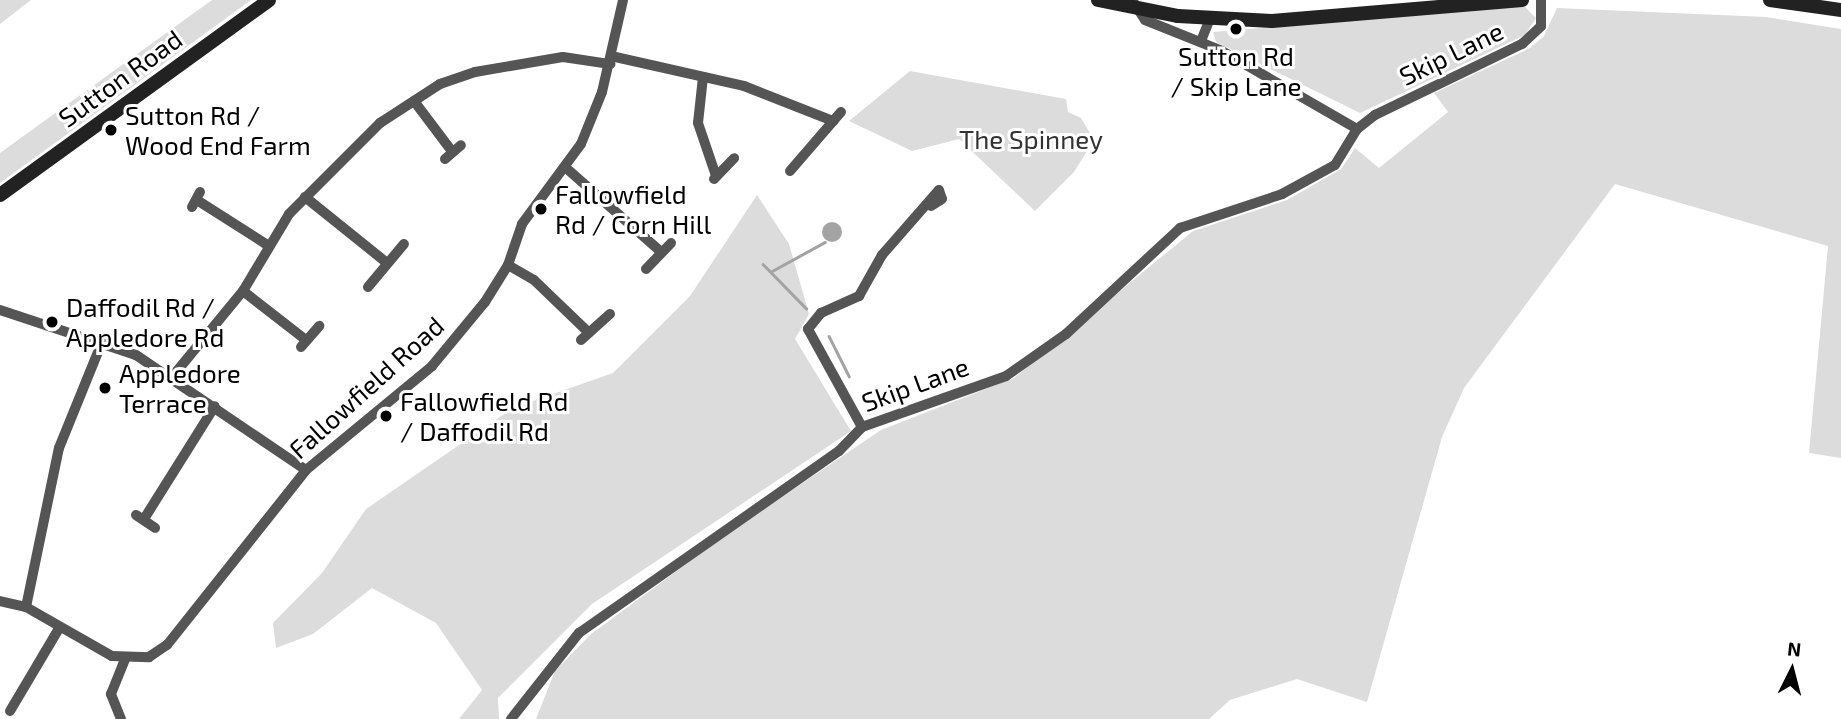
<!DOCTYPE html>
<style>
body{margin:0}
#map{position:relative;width:1841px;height:719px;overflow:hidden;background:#fff;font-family:"Exo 2",sans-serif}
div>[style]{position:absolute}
.green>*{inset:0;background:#dcdcdc}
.water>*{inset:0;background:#a3a3a3}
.round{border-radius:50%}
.stream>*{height:2.5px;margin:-1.25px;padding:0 1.25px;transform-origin:1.25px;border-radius:1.25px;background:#a3a3a3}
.minor>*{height:10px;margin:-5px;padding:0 5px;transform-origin:5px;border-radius:5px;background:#555}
.secondary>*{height:14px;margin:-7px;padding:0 7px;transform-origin:7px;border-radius:7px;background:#222}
.dots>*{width:19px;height:19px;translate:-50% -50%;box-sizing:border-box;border:4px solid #fff;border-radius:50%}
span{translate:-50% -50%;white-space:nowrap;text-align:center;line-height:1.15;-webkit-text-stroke:6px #fff;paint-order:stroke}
.street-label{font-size:26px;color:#000}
.poi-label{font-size:26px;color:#000}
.left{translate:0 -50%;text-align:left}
.park-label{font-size:26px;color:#333}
.north{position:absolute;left:1757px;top:635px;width:70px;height:70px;-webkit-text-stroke:5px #fff;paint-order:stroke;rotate:6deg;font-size:19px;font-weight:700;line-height:28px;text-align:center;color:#000}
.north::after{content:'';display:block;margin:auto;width:24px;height:32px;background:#000;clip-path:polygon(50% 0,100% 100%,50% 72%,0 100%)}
</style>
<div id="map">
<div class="green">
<div style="clip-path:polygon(0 0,31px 0,0 24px)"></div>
<div style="clip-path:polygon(212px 0,251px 0,0 183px,0 153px)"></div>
<div style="clip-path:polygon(1524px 6px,1536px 18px,1525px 35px,1360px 113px,1216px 42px,1213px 32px)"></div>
<div style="clip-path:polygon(1557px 8px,1766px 17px,1841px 29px,1841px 458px,1809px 453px,1828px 246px,1615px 184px,1464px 388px,1442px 437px,1367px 702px,1297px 679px,1230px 700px,1209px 719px,536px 719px,555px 671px,591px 634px,726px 535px,881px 430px,1014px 378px,1193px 231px,1287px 200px,1341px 169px,1355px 148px,1379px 168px,1448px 112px,1434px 93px,1530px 48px,1544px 36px)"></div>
<div style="clip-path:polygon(910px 71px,1066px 99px,1068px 112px,1081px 118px,1094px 140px,1074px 172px,1035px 211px,959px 139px,912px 151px,849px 121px)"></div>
<div style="clip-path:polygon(757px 195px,789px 244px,809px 314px,795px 339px,851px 431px,592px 604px,498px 698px,499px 719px,459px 719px,482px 690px,436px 623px,372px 588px,313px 634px,276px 648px,273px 623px,322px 573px,366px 509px,513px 408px,613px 373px,690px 296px)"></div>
</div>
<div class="water">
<div class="round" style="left:822px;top:222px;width:20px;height:20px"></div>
</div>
<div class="stream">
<div style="left:763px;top:264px;width:62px;rotate:45.7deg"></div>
<div style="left:772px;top:271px;width:60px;rotate:-28.7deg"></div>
<div style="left:829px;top:336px;width:45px;rotate:63.4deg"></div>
</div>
<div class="minor">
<div style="left:1134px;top:3px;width:20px;rotate:57deg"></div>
<div style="left:1145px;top:20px;width:83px;rotate:21.9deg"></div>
<div style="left:1222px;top:51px;width:156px;rotate:30deg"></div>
<div style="left:1201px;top:41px;width:24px;rotate:-68deg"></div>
<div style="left:611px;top:56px;width:136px;rotate:12.7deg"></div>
<div style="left:744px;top:86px;width:96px;rotate:21.5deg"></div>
<div style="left:703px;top:77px;width:46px;rotate:96.2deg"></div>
<div style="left:698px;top:123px;width:56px;rotate:71.2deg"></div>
<div style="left:414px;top:101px;width:61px;rotate:52.9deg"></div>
<div style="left:445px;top:159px;width:21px;rotate:-41deg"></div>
<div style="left:565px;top:167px;width:128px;rotate:41.5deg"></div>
<div style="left:790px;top:171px;width:78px;rotate:-49.2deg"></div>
<div style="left:714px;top:179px;width:29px;rotate:-46deg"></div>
<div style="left:305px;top:197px;width:105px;rotate:38.8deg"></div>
<div style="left:200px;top:202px;width:78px;rotate:32.5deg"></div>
<div style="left:192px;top:207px;width:17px;rotate:-62deg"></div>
<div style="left:508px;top:265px;width:30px;rotate:30deg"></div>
<div style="left:534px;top:280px;width:76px;rotate:43.9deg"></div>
<div style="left:646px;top:269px;width:36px;rotate:-46deg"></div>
<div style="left:368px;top:287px;width:56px;rotate:-50.1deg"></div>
<div style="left:243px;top:291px;width:80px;rotate:37.9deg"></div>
<div style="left:0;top:310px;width:143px;rotate:18.3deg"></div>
<div style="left:136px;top:355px;width:205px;rotate:34.1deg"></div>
<div style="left:581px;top:340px;width:39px;rotate:-42deg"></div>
<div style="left:301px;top:347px;width:28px;rotate:-49deg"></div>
<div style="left:172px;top:377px;width:112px;rotate:-50.5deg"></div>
<div style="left:243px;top:291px;width:90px;rotate:-59.1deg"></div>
<div style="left:289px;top:214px;width:129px;rotate:-45deg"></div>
<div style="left:380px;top:123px;width:72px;rotate:-33deg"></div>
<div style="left:440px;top:84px;width:37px;rotate:-19deg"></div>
<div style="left:475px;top:72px;width:89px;rotate:-9.7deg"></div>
<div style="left:563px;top:57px;width:48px;rotate:8.5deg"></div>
<div style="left:862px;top:427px;width:112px;rotate:-118.9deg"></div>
<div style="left:808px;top:329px;width:21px;rotate:-51deg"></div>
<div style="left:821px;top:313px;width:42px;rotate:-24.1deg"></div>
<div style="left:859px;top:296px;width:47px;rotate:-60.7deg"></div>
<div style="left:882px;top:255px;width:86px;rotate:-48.8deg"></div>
<div style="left:939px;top:190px;width:9px;rotate:72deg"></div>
<div style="left:942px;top:199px;width:13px;rotate:148deg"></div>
<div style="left:136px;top:515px;width:23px;rotate:34deg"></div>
<div style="left:144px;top:519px;width:133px;rotate:-57.9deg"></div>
<div style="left:0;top:601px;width:27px;rotate:13deg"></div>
<div style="left:26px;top:607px;width:99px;rotate:29.7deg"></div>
<div style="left:112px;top:656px;width:37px;rotate:2deg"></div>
<div style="left:149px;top:657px;width:22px;rotate:-34deg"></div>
<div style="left:167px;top:645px;width:223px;rotate:-51.5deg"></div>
<div style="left:306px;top:470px;width:163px;rotate:-39.5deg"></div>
<div style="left:432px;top:366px;width:83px;rotate:-50.4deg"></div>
<div style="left:485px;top:302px;width:44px;rotate:-58.1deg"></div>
<div style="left:508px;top:265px;width:43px;rotate:-71.1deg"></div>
<div style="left:522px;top:224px;width:99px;rotate:-53.6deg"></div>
<div style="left:581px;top:144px;width:56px;rotate:-68deg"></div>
<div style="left:602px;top:92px;width:94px;rotate:-77.1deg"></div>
<div style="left:26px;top:607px;width:162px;rotate:-78.3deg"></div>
<div style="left:59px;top:448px;width:114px;rotate:-67.9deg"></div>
<div style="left:10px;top:711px;width:94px;rotate:-59.3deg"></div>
<div style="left:121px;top:719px;width:27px;rotate:-112deg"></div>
<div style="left:111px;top:694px;width:37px;rotate:-68deg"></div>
<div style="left:511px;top:719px;width:110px;rotate:-51.7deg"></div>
<div style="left:579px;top:633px;width:317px;rotate:-35deg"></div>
<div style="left:839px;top:451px;width:33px;rotate:-46deg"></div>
<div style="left:862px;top:427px;width:153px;rotate:-19.5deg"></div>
<div style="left:1006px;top:376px;width:73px;rotate:-35deg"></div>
<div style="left:1066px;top:334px;width:156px;rotate:-42.9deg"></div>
<div style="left:1180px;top:228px;width:108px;rotate:-18.4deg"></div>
<div style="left:1282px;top:194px;width:60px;rotate:-28.7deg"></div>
<div style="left:1335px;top:165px;width:42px;rotate:-58.6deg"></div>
<div style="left:1357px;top:129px;width:23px;rotate:-38deg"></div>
<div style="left:1375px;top:115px;width:163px;rotate:-25.8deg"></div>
<div style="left:1522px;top:44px;width:26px;rotate:-43deg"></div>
<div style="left:1541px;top:26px;width:26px;rotate:-90deg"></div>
</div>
<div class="secondary">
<div style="left:1098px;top:0;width:82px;rotate:11.3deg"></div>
<div style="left:1178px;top:16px;width:94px;rotate:3deg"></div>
<div style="left:1272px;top:21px;width:251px;rotate:-4.8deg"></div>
<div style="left:1770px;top:0;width:72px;rotate:8deg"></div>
<div style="left:0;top:195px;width:332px;rotate:-35.9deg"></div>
</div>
<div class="dots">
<div style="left:1236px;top:29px;background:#000"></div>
<div style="left:111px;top:130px;background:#000"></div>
<div style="left:541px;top:209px;background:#000"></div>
<div style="left:52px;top:322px;background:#000"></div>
<div style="left:105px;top:388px;background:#000"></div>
<div style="left:386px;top:416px;background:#000"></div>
</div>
<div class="street-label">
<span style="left:1451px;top:53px;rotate:-26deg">Skip Lane</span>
<span style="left:120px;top:78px;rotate:-36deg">Sutton Road</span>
<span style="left:915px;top:384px;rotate:-20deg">Skip Lane</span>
<span style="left:366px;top:387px;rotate:-42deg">Fallowfield Road</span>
</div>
<div class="poi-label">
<span style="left:1236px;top:71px">Sutton Rd<br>/ Skip Lane</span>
<span class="left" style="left:125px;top:130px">Sutton Rd /<br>Wood End Farm</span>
<span class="left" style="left:555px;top:209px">Fallowfield<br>Rd / Corn Hill</span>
<span class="left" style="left:66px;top:322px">Daffodil Rd /<br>Appledore Rd</span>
<span class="left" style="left:119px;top:388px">Appledore<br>Terrace</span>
<span class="left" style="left:400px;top:416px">Fallowfield Rd<br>/ Daffodil Rd</span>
</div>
<div class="park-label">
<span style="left:1031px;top:139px">The Spinney</span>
</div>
<div class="north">N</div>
</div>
